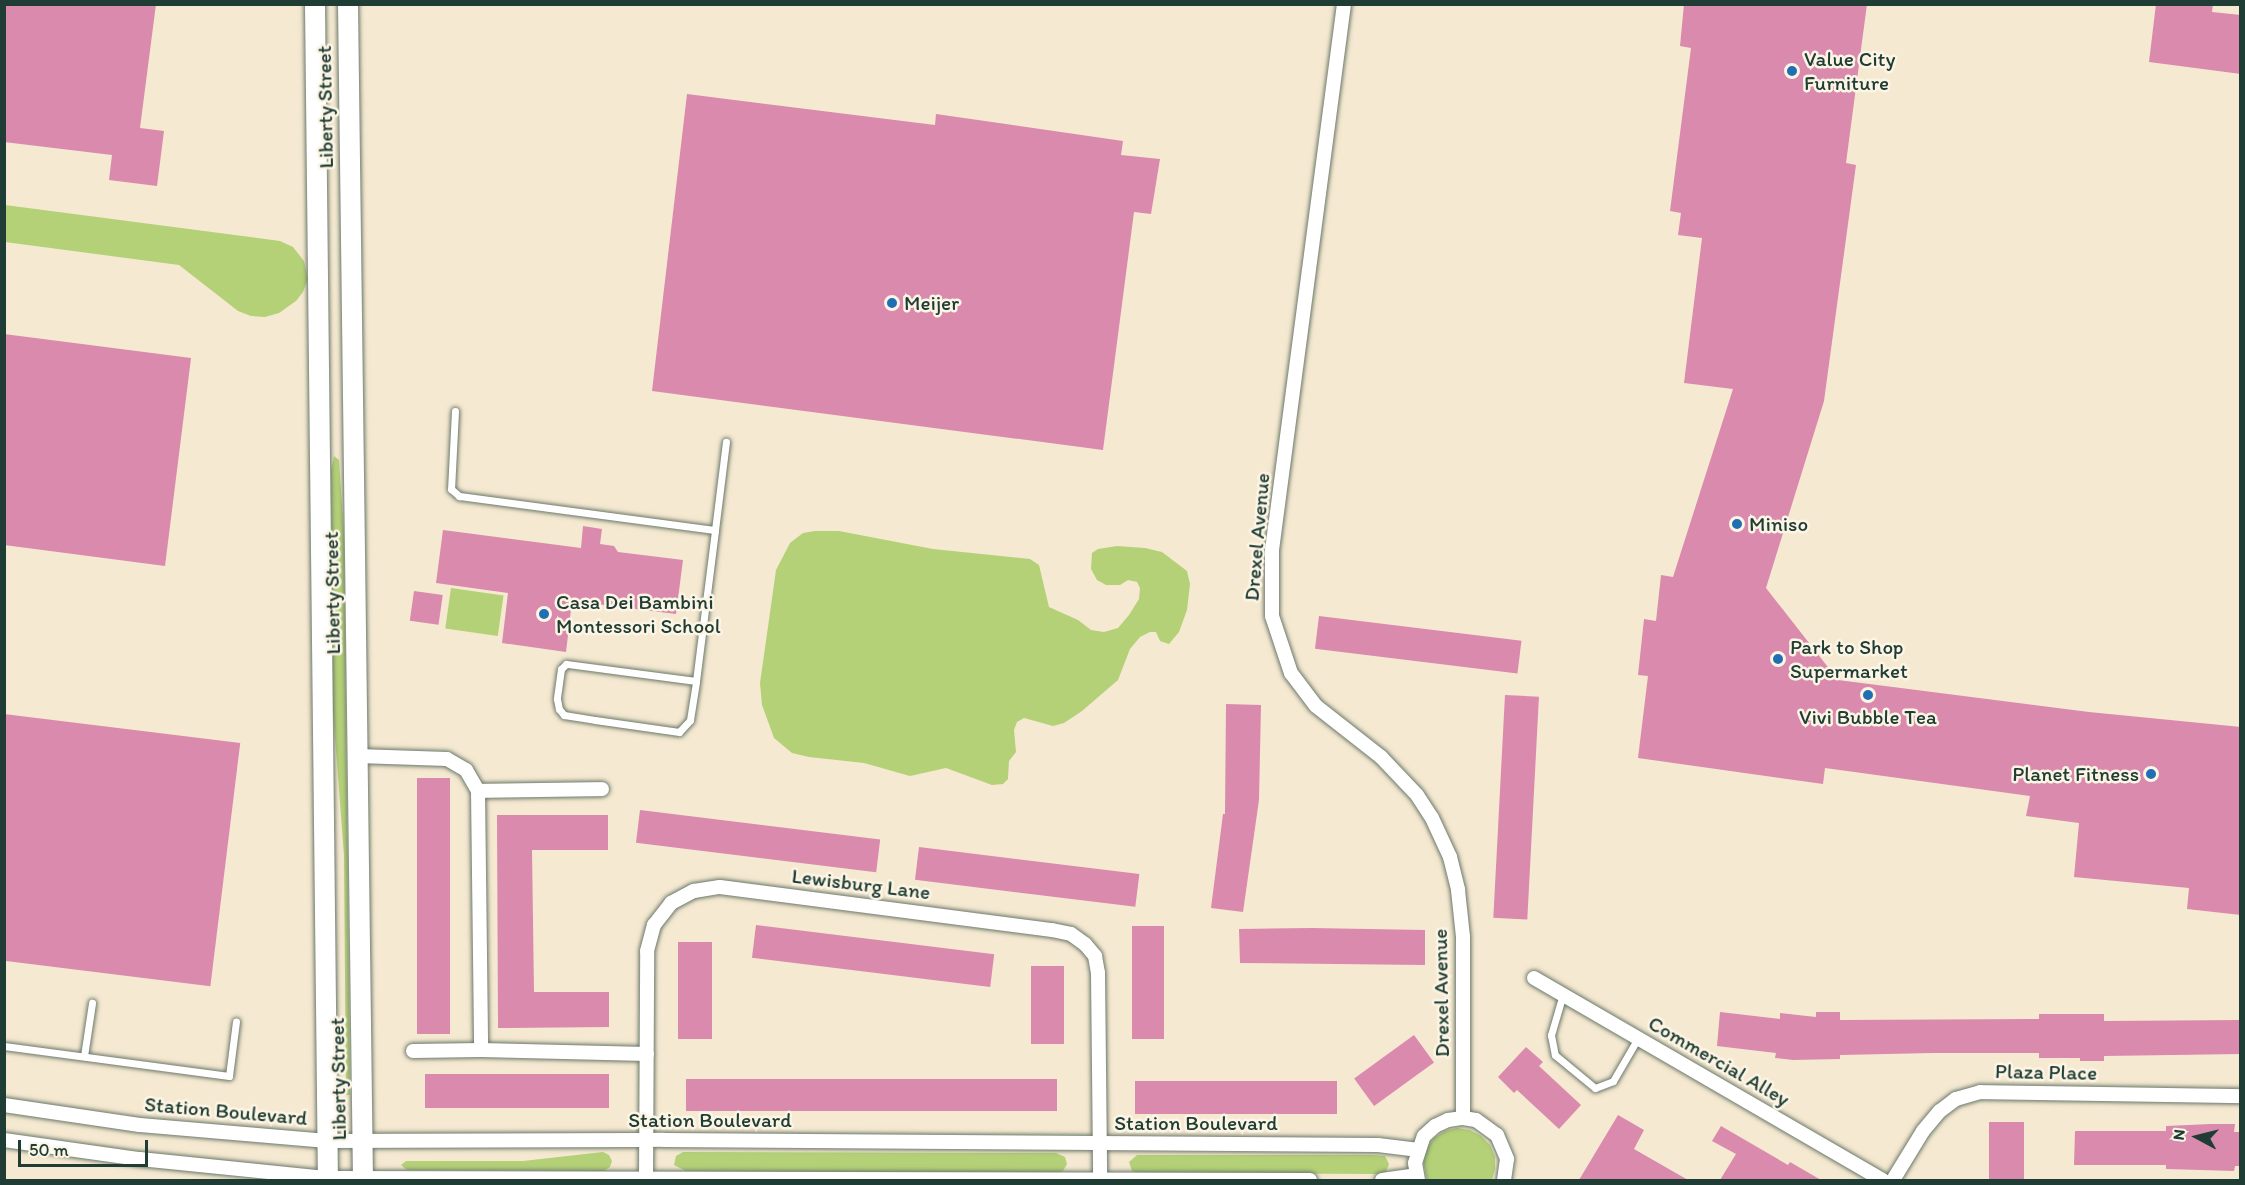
<!DOCTYPE html>
<style>
body{margin:0}
#map{position:relative;width:2245px;height:1185px;overflow:hidden;background:#f6e9d1;font-family:Itim,sans-serif}
div>[style]{position:absolute}
.green>*{inset:0;background:#b4d177;transform-origin:0 0}
.building>*{inset:0;background:#d98aad;transform-origin:0 0}
.roads{filter:drop-shadow(0 0 2px #6a796b) drop-shadow(0 0 2px #6a796b)}
.lane>*{height:7px;margin:-3.5px;padding:0 3.5px;transform-origin:3.5px;border-radius:3.5px;background:#fff}
.street>*{height:14px;margin:-7px;padding:0 7px;transform-origin:7px;border-radius:7px;background:#fff}
.secondary>*{height:20px;margin:-10px;padding:0 10px;transform-origin:10px;border-radius:10px;background:#fff}
.dots>*{width:16px;height:16px;translate:-50% -50%;box-sizing:border-box;border:3px solid #fcf5e5;border-radius:50%}
span{translate:-50% -50%;white-space:nowrap;text-align:center;line-height:1.15;-webkit-text-stroke:5px #fcf5e5;paint-order:stroke}
.poi-label{font-size:21px;color:#1f3d34}
.left{translate:0 -50%;text-align:left}
.right{translate:-100% -50%;text-align:right}
.street-label{font-size:21px;color:#1f3d34}
.frame{position:absolute;inset:0;border:6px solid #1f3d34;pointer-events:none}
.north{position:absolute;left:2167px;top:1107px;width:60px;height:60px;-webkit-text-stroke:4px #fcf5e5;paint-order:stroke;rotate:277deg;font-size:16px;font-weight:700;line-height:24px;text-align:center;color:#1f3d34}
.north::after{content:'';display:block;margin:auto;width:21px;height:27px;background:#1f3d34;clip-path:polygon(50% 0,100% 100%,50% 72%,0 100%)}
.scale{position:absolute;left:18px;top:1140px;width:130px;height:27px;box-sizing:border-box;border:3px solid #1f3d34;border-top:0;padding-left:8px;font-size:18px;line-height:21px;white-space:nowrap;color:#1f3d34;-webkit-text-stroke:4px #fcf5e5;paint-order:stroke}
</style>
<div id="map">
<div class="green">
<div style="clip-path:polygon(5px 205px,280px 241px,293px 247px,304px 261px,308px 279px,303px 292px,296px 301px,279px 313px,265px 317px,251px 316px,238px 311px,179px 265px,5px 242px)"></div>
<div style="clip-path:polygon(334px 456px,339px 460px,344px 534px,350px 1095px,346px 1095px,344px 855px,333px 711px,331px 471px)"></div>
<div style="clip-path:polygon(815px 531px,839px 531px,933px 549px,1030px 559px,1039px 565px,1049px 607px,1078px 620px,1091px 630px,1104px 632px,1118px 628px,1129px 615px,1139px 599px,1140px 588px,1137px 582px,1128px 580px,1120px 585px,1106px 585px,1097px 580px,1091px 569px,1092px 553px,1098px 549px,1117px 546px,1145px 548px,1162px 552px,1187px 571px,1190px 584px,1187px 610px,1179px 632px,1169px 644px,1160px 641px,1156px 632px,1150px 632px,1140px 637px,1130px 649px,1118px 680px,1082px 711px,1064px 723px,1053px 726px,1024px 718px,1017px 722px,1014px 730px,1016px 752px,1009px 761px,1008px 779px,1003px 784px,992px 785px,946px 768px,910px 776px,864px 763px,809px 757px,792px 753px,774px 738px,762px 705px,760px 683px,776px 570px,790px 543px,803px 533px)"></div>
<div style="left:451px;top:588px;width:53px;height:41px;rotate:8deg"></div>
<div style="clip-path:polygon(1457px 1128px,1470px 1130px,1481px 1136px,1490px 1145px,1495px 1157px,1495px 1169px,1492px 1180px,1427px 1180px,1423px 1160px,1427px 1148px,1434px 1138px,1445px 1131px)"></div>
<div style="clip-path:polygon(603px 1152px,609px 1155px,612px 1161px,610px 1167px,604px 1171px,407px 1170px,401px 1165px,406px 1161px,523px 1161px)"></div>
<div style="clip-path:polygon(683px 1152px,1056px 1153px,1065px 1157px,1067px 1164px,1063px 1171px,1058px 1173px,686px 1171px,674px 1165px,676px 1156px)"></div>
<div style="clip-path:polygon(1137px 1155px,1373px 1155px,1385px 1156px,1389px 1164px,1386px 1172px,1380px 1174px,1138px 1173px,1132px 1171px,1129px 1162px)"></div>
</div>
<div class="building">
<div style="clip-path:polygon(4px 4px,156px 4px,140px 128px,164px 131px,157px 186px,109px 180px,112px 155px,4px 142px)"></div>
<div style="clip-path:polygon(1684px 4px,1867px 4px,1846px 163px,1856px 165px,1824px 401px,1766px 588px,1838px 680px,2089px 712px,2241px 727px,2241px 915px,2187px 909px,2189px 888px,2074px 877px,2079px 823px,2026px 816px,2030px 796px,1825px 768px,1823px 784px,1638px 758px,1648px 676px,1638px 675px,1644px 619px,1656px 621px,1661px 575px,1673px 577px,1733px 389px,1684px 383px,1702px 238px,1678px 235px,1681px 213px,1670px 211px,1691px 48px,1680px 46px)"></div>
<div style="clip-path:polygon(2156px 4px,2213px 4px,2212px 12px,2241px 15px,2241px 74px,2149px 62px)"></div>
<div style="clip-path:polygon(687px 94px,935px 125px,936px 114px,1123px 141px,1121px 155px,1160px 159px,1151px 214px,1134px 212px,1103px 450px,652px 391px)"></div>
<div style="clip-path:polygon(4px 334px,191px 358px,165px 566px,4px 545px)"></div>
<div style="clip-path:polygon(583px 526px,602px 529px,600px 544px,614px 546px,618px 552px,683px 560px,676px 614px,572px 601px,566px 652px,502px 643px,508px 593px,436px 583px,443px 530px,581px 548px)"></div>
<div style="left:414px;top:591px;width:29px;height:30px;rotate:8deg"></div>
<div style="left:1319px;top:616px;width:204px;height:33px;rotate:7deg"></div>
<div style="left:1505px;top:695px;width:34px;height:223px;rotate:3deg"></div>
<div style="clip-path:polygon(1226px 704px,1261px 705px,1259px 800px,1243px 912px,1211px 908px,1223px 814px,1225px 814px)"></div>
<div style="left:4px;top:714px;width:238px;height:245px;rotate:7deg"></div>
<div style="left:417px;top:778px;width:33px;height:256px"></div>
<div style="left:640px;top:810px;width:242px;height:33px;rotate:7deg"></div>
<div style="clip-path:polygon(497px 815px,608px 815px,608px 850px,532px 850px,534px 992px,609px 992px,609px 1027px,498px 1028px)"></div>
<div style="left:919px;top:847px;width:222px;height:33px;rotate:7deg"></div>
<div style="left:756px;top:925px;width:240px;height:33px;rotate:7deg"></div>
<div style="left:1132px;top:926px;width:32px;height:113px"></div>
<div style="clip-path:polygon(1312px 928px,1425px 930px,1425px 965px,1240px 963px,1239px 929px)"></div>
<div style="left:678px;top:942px;width:34px;height:97px"></div>
<div style="left:1031px;top:966px;width:33px;height:78px"></div>
<div style="clip-path:polygon(1720px 1012px,1780px 1019px,1780px 1013px,1816px 1017px,1816px 1012px,1840px 1012px,1840px 1020px,2039px 1019px,2039px 1014px,2104px 1014px,2104px 1021px,2241px 1020px,2241px 1054px,2104px 1056px,2104px 1061px,2080px 1061px,2080px 1058px,2039px 1058px,2039px 1053px,1933px 1053px,1840px 1055px,1840px 1059px,1793px 1060px,1775px 1058px,1776px 1053px,1717px 1046px)"></div>
<div style="left:1414px;top:1035px;width:34px;height:74px;rotate:54deg"></div>
<div style="clip-path:polygon(1526px 1047px,1543px 1062px,1539px 1066px,1581px 1105px,1559px 1129px,1517px 1090px,1514px 1093px,1498px 1077px)"></div>
<div style="left:609px;top:1074px;width:34px;height:184px;rotate:90deg"></div>
<div style="left:686px;top:1079px;width:371px;height:32px"></div>
<div style="left:1135px;top:1081px;width:202px;height:33px"></div>
<div style="clip-path:polygon(1618px 1115px,1644px 1130px,1634px 1149px,1688px 1180px,1579px 1180px)"></div>
<div style="left:1989px;top:1122px;width:35px;height:58px"></div>
<div style="clip-path:polygon(2211px 1124px,2235px 1124px,2234px 1132px,2241px 1132px,2241px 1166px,2235px 1166px,2234px 1171px,2166px 1169px,2166px 1165px,2074px 1165px,2075px 1131px,2166px 1131px,2166px 1126px)"></div>
<div style="clip-path:polygon(1721px 1126px,1788px 1165px,1790px 1162px,1821px 1180px,1720px 1180px,1736px 1154px,1712px 1141px)"></div>
</div>
<div class="roads">
<div class="lane">
<div style="left:455px;top:411px;width:78px;rotate:92.9deg"></div>
<div style="left:451px;top:489px;width:11px;rotate:41deg"></div>
<div style="left:459px;top:496px;width:258px;rotate:7.6deg"></div>
<div style="left:696px;top:681px;width:131px;rotate:-172.5deg"></div>
<div style="left:566px;top:664px;width:7px;rotate:135deg"></div>
<div style="left:561px;top:669px;width:30px;rotate:98deg"></div>
<div style="left:557px;top:699px;width:10px;rotate:79deg"></div>
<div style="left:559px;top:709px;width:8px;rotate:50deg"></div>
<div style="left:564px;top:715px;width:31px;rotate:9deg"></div>
<div style="left:595px;top:720px;width:85px;rotate:8.1deg"></div>
<div style="left:679px;top:732px;width:16px;rotate:-47deg"></div>
<div style="left:690px;top:720px;width:39px;rotate:-81deg"></div>
<div style="left:696px;top:681px;width:152px;rotate:-82.8deg"></div>
<div style="left:715px;top:530px;width:89px;rotate:-82.9deg"></div>
<div style="left:1563px;top:994px;width:43px;rotate:106.3deg"></div>
<div style="left:1551px;top:1035px;width:20px;rotate:79deg"></div>
<div style="left:1555px;top:1055px;width:52px;rotate:39.5deg"></div>
<div style="left:1595px;top:1088px;width:19px;rotate:-21deg"></div>
<div style="left:1613px;top:1081px;width:50px;rotate:-59.8deg"></div>
<div style="left:4px;top:1046px;width:227px;rotate:7.6deg"></div>
<div style="left:229px;top:1076px;width:55px;rotate:-82.7deg"></div>
<div style="left:84px;top:1056px;width:54px;rotate:-81.4deg"></div>
</div>
<div class="street">
<div style="left:1344px;top:4px;width:551px;rotate:97.51deg"></div>
<div style="left:1272px;top:550px;width:66px;rotate:90deg"></div>
<div style="left:1272px;top:616px;width:60px;rotate:71.6deg"></div>
<div style="left:1291px;top:673px;width:41px;rotate:52.9deg"></div>
<div style="left:1316px;top:706px;width:83px;rotate:38.1deg"></div>
<div style="left:1381px;top:757px;width:52px;rotate:46.5deg"></div>
<div style="left:1417px;top:795px;width:27px;rotate:57deg"></div>
<div style="left:1432px;top:818px;width:43px;rotate:65.2deg"></div>
<div style="left:1450px;top:857px;width:34px;rotate:76deg"></div>
<div style="left:1458px;top:890px;width:47px;rotate:83.9deg"></div>
<div style="left:1463px;top:937px;width:181px;rotate:90deg"></div>
<div style="left:358px;top:756px;width:89px;rotate:1.9deg"></div>
<div style="left:447px;top:759px;width:22px;rotate:30deg"></div>
<div style="left:466px;top:770px;width:24px;rotate:60deg"></div>
<div style="left:478px;top:791px;width:259px;rotate:89.3deg"></div>
<div style="left:481px;top:1050px;width:166px;rotate:1.4deg"></div>
<div style="left:478px;top:791px;width:124px;rotate:-0.9deg"></div>
<div style="left:1534px;top:978px;width:403px;rotate:30.1deg"></div>
<div style="left:413px;top:1051px;width:68px;rotate:-0.8deg"></div>
<div style="left:4px;top:1105px;width:137px;rotate:8.4deg"></div>
<div style="left:140px;top:1125px;width:188px;rotate:4.9deg"></div>
<div style="left:327px;top:1141px;width:337px;rotate:-0.2deg"></div>
<div style="left:664px;top:1140px;width:714px;rotate:0.4deg"></div>
<div style="left:1378px;top:1145px;width:39px;rotate:7deg"></div>
<div style="left:4px;top:1140px;width:137px;rotate:8deg"></div>
<div style="left:140px;top:1159px;width:189px;rotate:5.8deg"></div>
<div style="left:328px;top:1178px;width:982px;rotate:0.12deg"></div>
<div style="left:646px;top:1180px;width:229px;rotate:-89.7deg"></div>
<div style="left:647px;top:951px;width:27px;rotate:-75deg"></div>
<div style="left:654px;top:925px;width:28px;rotate:-52deg"></div>
<div style="left:671px;top:903px;width:26px;rotate:-28deg"></div>
<div style="left:694px;top:891px;width:26px;rotate:-9deg"></div>
<div style="left:720px;top:887px;width:335px;rotate:7.4deg"></div>
<div style="left:1052px;top:930px;width:19px;rotate:12deg"></div>
<div style="left:1071px;top:934px;width:17px;rotate:36deg"></div>
<div style="left:1085px;top:944px;width:16px;rotate:50deg"></div>
<div style="left:1095px;top:956px;width:17px;rotate:80deg"></div>
<div style="left:1098px;top:973px;width:207px;rotate:89.4deg"></div>
<div style="left:1382px;top:1180px;width:34px;rotate:-8deg"></div>
<div style="left:1418px;top:1180px;width:17px;rotate:-100deg"></div>
<div style="left:1415px;top:1163px;width:28px;rotate:-72deg"></div>
<div style="left:1424px;top:1136px;width:15px;rotate:-42deg"></div>
<div style="left:1435px;top:1126px;width:14px;rotate:-25deg"></div>
<div style="left:1448px;top:1120px;width:15px;rotate:-8deg"></div>
<div style="left:1463px;top:1118px;width:13px;rotate:9deg"></div>
<div style="left:1476px;top:1120px;width:26px;rotate:36deg"></div>
<div style="left:1497px;top:1135px;width:26px;rotate:67deg"></div>
<div style="left:1507px;top:1159px;width:21px;rotate:98deg"></div>
<div style="left:1893px;top:1180px;width:57px;rotate:-58.5deg"></div>
<div style="left:1923px;top:1131px;width:26px;rotate:-50deg"></div>
<div style="left:1940px;top:1111px;width:20px;rotate:-37deg"></div>
<div style="left:1956px;top:1099px;width:25px;rotate:-16deg"></div>
<div style="left:1980px;top:1092px;width:260px;rotate:0.9deg"></div>
</div>
<div class="secondary">
<div style="left:315px;top:4px;width:1176px;rotate:89.37deg"></div>
<div style="left:348px;top:4px;width:1176px;rotate:89.27deg"></div>
</div>
</div>
<div class="dots">
<div style="left:1792px;top:71px;background:#1f6fb2"></div>
<div style="left:892px;top:303px;background:#1f6fb2"></div>
<div style="left:1737px;top:524px;background:#1f6fb2"></div>
<div style="left:544px;top:614px;background:#1f6fb2"></div>
<div style="left:1778px;top:659px;background:#1f6fb2"></div>
<div style="left:1868px;top:695px;background:#1f6fb2"></div>
<div style="left:2151px;top:774px;background:#1f6fb2"></div>
</div>
<div class="poi-label">
<span class="left" style="left:1804px;top:71px">Value City<br>Furniture</span>
<span class="left" style="left:904px;top:303px">Meijer</span>
<span class="left" style="left:1749px;top:524px">Miniso</span>
<span class="left" style="left:556px;top:614px">Casa Dei Bambini<br>Montessori School</span>
<span class="left" style="left:1790px;top:659px">Park to Shop<br>Supermarket</span>
<span style="left:1868px;top:717px">Vivi Bubble Tea</span>
<span class="right" style="left:2139px;top:774px">Planet Fitness</span>
</div>
<div class="street-label">
<span style="left:325px;top:107px;rotate:-91deg">Liberty Street</span>
<span style="left:1257px;top:537px;rotate:-85deg">Drexel Avenue</span>
<span style="left:332px;top:593px;rotate:-91deg">Liberty Street</span>
<span style="left:861px;top:884px;rotate:7deg">Lewisburg Lane</span>
<span style="left:1441px;top:993px;rotate:-91deg">Drexel Avenue</span>
<span style="left:1719px;top:1061px;rotate:30deg">Commercial Alley</span>
<span style="left:2046px;top:1072px;rotate:1deg">Plaza Place</span>
<span style="left:338px;top:1079px;rotate:-91deg">Liberty Street</span>
<span style="left:226px;top:1111px;rotate:5deg">Station Boulevard</span>
<span style="left:710px;top:1120px">Station Boulevard</span>
<span style="left:1196px;top:1123px">Station Boulevard</span>
</div>
<div class="frame"></div>
<div class="north">N</div>
<div class="scale">50 m</div>
</div>
